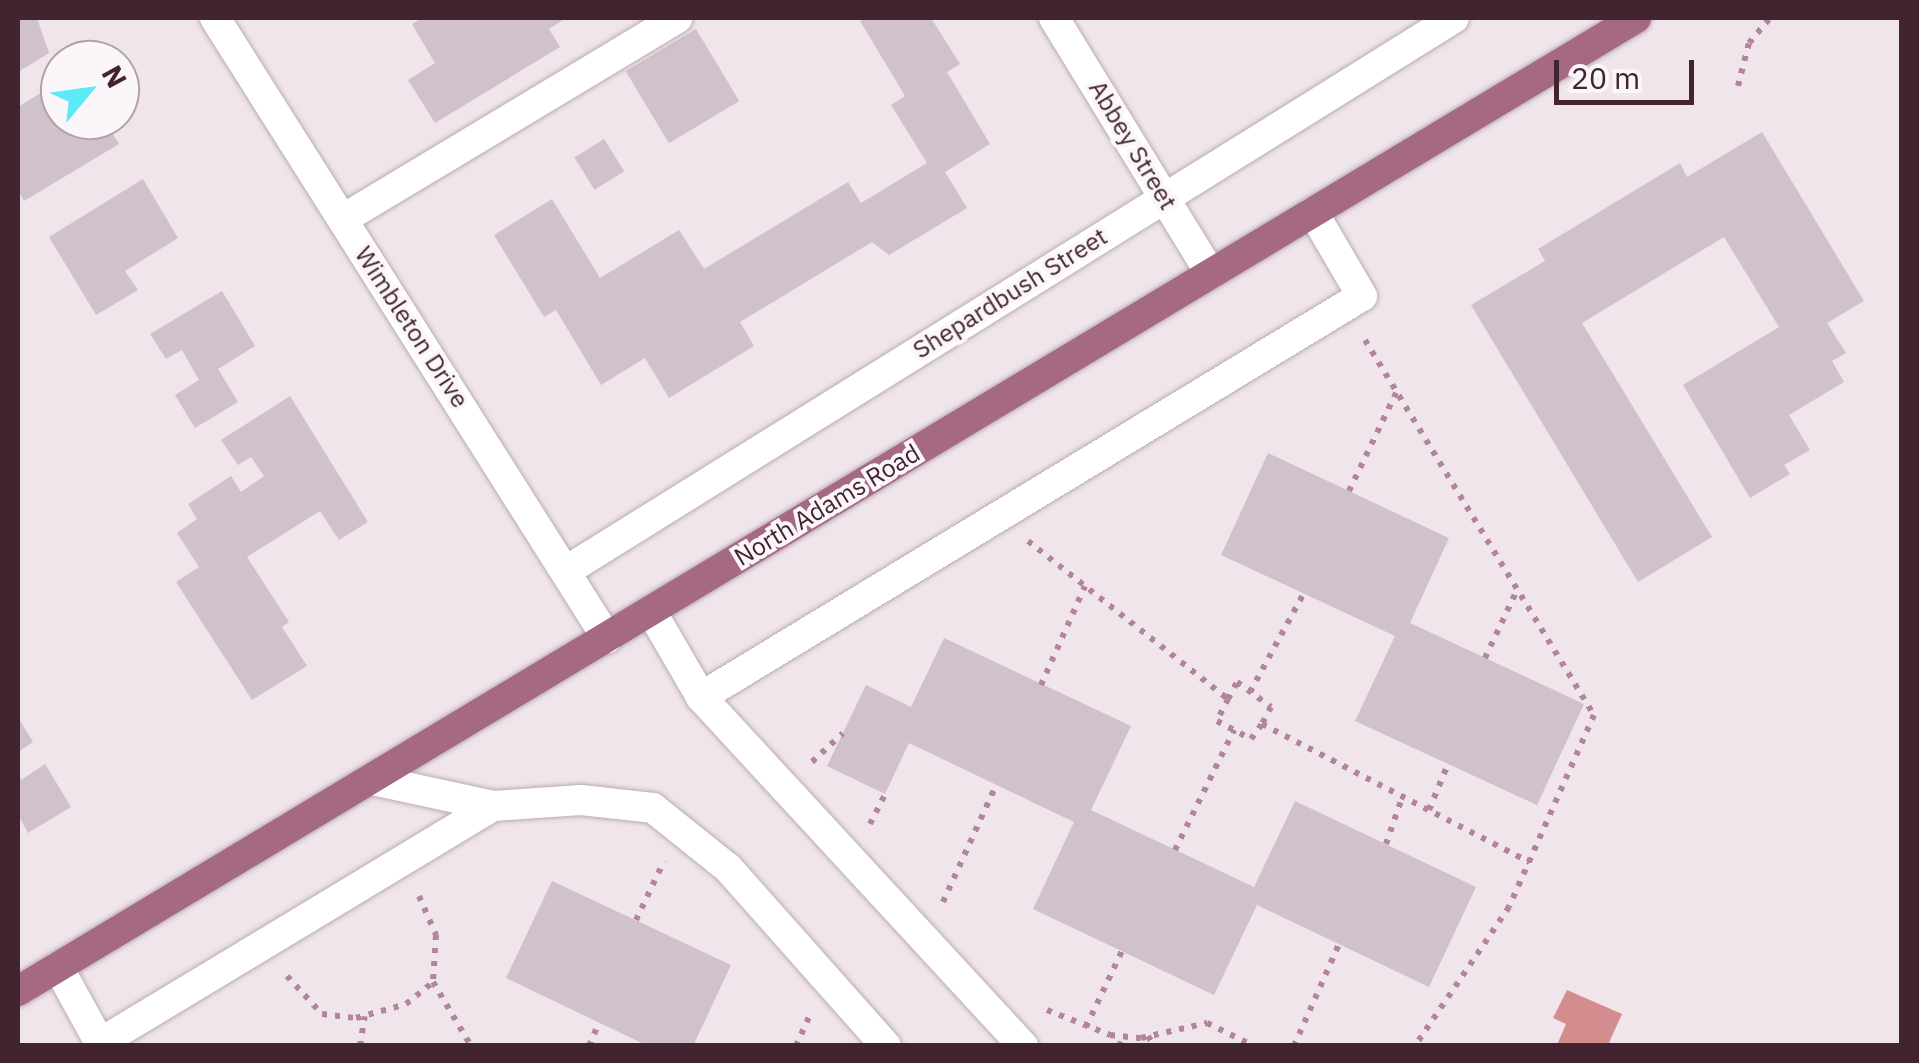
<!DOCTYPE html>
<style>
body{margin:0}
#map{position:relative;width:1919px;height:1063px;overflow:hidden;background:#efe5eb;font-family:"IBM Plex Sans",sans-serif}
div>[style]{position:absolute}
.water>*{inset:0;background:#d48d8e}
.building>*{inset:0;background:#d0c1ca;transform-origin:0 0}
.path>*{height:6px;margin-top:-3px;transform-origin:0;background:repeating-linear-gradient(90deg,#b3859b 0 5px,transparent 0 13px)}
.roads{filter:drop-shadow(0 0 2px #bbabb3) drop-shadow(0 0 2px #bbabb3)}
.minor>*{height:30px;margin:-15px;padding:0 15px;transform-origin:15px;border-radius:15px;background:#fff}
.major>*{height:30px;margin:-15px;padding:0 15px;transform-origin:15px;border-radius:15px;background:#a56983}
span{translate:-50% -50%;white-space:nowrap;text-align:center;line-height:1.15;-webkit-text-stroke:8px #fbf6f9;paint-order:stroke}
.street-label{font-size:25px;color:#422431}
.frame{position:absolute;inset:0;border:20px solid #422431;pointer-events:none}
.north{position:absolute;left:40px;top:40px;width:100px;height:100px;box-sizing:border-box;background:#fbf6f9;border:2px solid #b1a2a9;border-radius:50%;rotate:61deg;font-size:28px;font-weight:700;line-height:40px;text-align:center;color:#422431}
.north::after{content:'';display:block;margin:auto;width:35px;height:45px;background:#5de9f5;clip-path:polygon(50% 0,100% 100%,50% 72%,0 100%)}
.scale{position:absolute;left:1554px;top:60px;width:140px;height:45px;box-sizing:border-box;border:5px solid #422431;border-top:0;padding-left:12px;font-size:30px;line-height:35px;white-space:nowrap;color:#422431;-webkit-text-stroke:8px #fbf6f9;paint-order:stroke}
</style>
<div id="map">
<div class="water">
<div style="clip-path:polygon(1567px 990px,1622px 1014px,1608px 1045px,1557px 1045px,1566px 1024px,1553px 1018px)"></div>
</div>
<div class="building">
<div style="clip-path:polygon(18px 18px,37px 18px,49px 53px,18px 72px)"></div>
<div style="clip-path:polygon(423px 18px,566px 18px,549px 29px,560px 47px,435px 123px,408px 80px,435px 63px,412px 24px)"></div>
<div style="clip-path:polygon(867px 18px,931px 18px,960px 64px,947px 72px,990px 144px,945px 172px,967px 208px,889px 255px,872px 242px,740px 322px,754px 346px,669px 398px,645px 358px,601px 385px,556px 310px,544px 317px,494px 235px,552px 199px,600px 278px,679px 230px,704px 269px,848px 182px,861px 203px,927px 163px,891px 105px,905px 96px,860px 21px)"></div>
<div style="left:696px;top:29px;width:84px;height:82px;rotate:59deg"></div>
<div style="clip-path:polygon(60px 81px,60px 120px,104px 120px,119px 144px,24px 201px,18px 190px,18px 107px)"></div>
<div style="clip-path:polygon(1762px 132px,1864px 301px,1827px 323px,1846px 353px,1832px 361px,1844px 382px,1789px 415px,1810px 450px,1784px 465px,1790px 474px,1750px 498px,1683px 385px,1779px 327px,1724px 237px,1582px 323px,1712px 537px,1638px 582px,1471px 305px,1545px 261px,1538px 249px,1680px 163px,1687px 177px)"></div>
<div style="left:604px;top:139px;width:38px;height:35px;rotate:58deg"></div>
<div style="clip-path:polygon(143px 179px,178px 238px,125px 271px,138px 290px,96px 315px,49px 237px)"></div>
<div style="clip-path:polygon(222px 291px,255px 346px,218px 369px,238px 402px,195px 428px,175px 395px,199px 380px,182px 350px,166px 359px,150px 334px)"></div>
<div style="clip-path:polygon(290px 396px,368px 522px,339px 540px,320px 511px,247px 557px,289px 622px,282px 627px,307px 666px,252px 700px,176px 582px,199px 567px,177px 533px,197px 519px,188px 504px,231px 476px,241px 492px,264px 476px,251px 457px,238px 465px,221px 440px)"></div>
<div style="clip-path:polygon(1268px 453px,1449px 538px,1410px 623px,1584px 704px,1537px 805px,1355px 721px,1395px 636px,1221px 555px)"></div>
<div style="clip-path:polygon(944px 638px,1131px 726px,1091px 810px,1254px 887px,1295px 801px,1476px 887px,1429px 987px,1257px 905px,1214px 995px,1033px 909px,1074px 822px,909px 743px,885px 794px,827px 766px,866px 685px,911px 707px)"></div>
<div style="clip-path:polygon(18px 717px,33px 742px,18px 752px)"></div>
<div style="clip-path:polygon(45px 764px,71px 807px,28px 833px,18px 815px,18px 774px,21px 780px)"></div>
<div style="clip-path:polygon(552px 881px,731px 965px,693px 1046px,648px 1046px,506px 978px)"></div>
</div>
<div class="path">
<div style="left:1738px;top:86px;width:44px;rotate:-75.7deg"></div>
<div style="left:1749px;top:43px;width:33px;rotate:-50deg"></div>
<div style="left:1365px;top:340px;width:439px;rotate:58.6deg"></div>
<div style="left:1594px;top:715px;width:210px;rotate:113.9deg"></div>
<div style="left:1509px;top:907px;width:168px;rotate:124.1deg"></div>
<div style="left:1349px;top:491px;width:109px;rotate:-64.4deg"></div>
<div style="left:1028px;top:541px;width:255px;rotate:38.3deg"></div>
<div style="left:1228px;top:699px;width:19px;rotate:-62deg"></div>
<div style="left:1237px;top:682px;width:42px;rotate:36.3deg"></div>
<div style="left:1271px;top:707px;width:19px;rotate:118deg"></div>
<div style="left:1262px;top:724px;width:301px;rotate:27.3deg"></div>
<div style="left:1485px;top:658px;width:75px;rotate:-64.8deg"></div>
<div style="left:1041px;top:685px;width:108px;rotate:-66deg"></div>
<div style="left:1250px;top:692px;width:113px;rotate:-61.4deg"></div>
<div style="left:1228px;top:699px;width:25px;rotate:117deg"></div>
<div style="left:1217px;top:721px;width:38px;rotate:28deg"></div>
<div style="left:1251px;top:739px;width:19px;rotate:-54deg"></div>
<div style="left:812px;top:762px;width:42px;rotate:-43.1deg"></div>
<div style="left:1429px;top:810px;width:50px;rotate:-67.6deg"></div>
<div style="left:870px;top:824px;width:34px;rotate:-63deg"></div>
<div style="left:1386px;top:844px;width:52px;rotate:-70.9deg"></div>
<div style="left:1175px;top:850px;width:134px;rotate:-63.8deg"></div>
<div style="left:419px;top:896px;width:43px;rotate:66.4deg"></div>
<div style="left:436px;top:935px;width:47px;rotate:93.7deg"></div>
<div style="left:433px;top:982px;width:74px;rotate:59.3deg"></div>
<div style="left:943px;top:902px;width:128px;rotate:-65.6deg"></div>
<div style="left:636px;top:920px;width:65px;rotate:-64.6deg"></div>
<div style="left:287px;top:976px;width:52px;rotate:47.4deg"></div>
<div style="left:322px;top:1014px;width:34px;rotate:7deg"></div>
<div style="left:356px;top:1018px;width:52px;rotate:-15.6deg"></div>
<div style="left:406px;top:1004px;width:35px;rotate:-39deg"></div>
<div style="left:1047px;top:1010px;width:68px;rotate:21.6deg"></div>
<div style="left:1110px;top:1035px;width:31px;rotate:6deg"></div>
<div style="left:1141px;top:1038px;width:68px;rotate:-12.8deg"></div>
<div style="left:1207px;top:1023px;width:52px;rotate:26.1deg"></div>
<div style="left:1086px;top:1027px;width:84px;rotate:-64.7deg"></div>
<div style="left:1148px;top:1036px;width:12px;rotate:59deg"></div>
<div style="left:360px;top:1046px;width:30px;rotate:-81deg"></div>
<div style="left:589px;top:1046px;width:26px;rotate:-67deg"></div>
<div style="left:796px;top:1046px;width:32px;rotate:-66deg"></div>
<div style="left:1119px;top:1046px;width:11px;rotate:-63deg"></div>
<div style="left:1294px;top:1046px;width:111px;rotate:-66.2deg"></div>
</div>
<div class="roads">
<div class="minor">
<div style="left:215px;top:18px;width:734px;rotate:57.7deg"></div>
<div style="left:1054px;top:18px;width:300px;rotate:58.5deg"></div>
<div style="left:343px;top:219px;width:390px;rotate:-31deg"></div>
<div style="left:566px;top:571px;width:1046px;rotate:-31.91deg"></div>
<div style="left:651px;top:611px;width:99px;rotate:59.8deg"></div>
<div style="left:701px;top:697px;width:475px;rotate:47.3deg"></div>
<div style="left:701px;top:697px;width:773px;rotate:-31.24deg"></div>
<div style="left:1362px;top:296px;width:97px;rotate:-120.3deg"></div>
<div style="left:373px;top:780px;width:123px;rotate:12.2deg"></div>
<div style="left:493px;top:806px;width:88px;rotate:-3.9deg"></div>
<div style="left:581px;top:800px;width:72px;rotate:6.3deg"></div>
<div style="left:653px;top:808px;width:96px;rotate:38.7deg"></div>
<div style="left:728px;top:868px;width:238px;rotate:48.4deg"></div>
<div style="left:58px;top:967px;width:87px;rotate:61.1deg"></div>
<div style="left:100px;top:1043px;width:459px;rotate:-31.1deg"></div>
</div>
<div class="major">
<div style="left:18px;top:991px;width:1888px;rotate:-31.02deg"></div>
</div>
</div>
<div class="street-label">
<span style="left:1133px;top:145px;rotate:59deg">Abbey Street</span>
<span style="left:1010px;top:293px;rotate:-32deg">Shepardbush Street</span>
<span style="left:412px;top:327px;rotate:57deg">Wimbleton Drive</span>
<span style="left:827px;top:505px;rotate:-31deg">North Adams Road</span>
</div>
<div class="frame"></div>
<div class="north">N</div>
<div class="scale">20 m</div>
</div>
